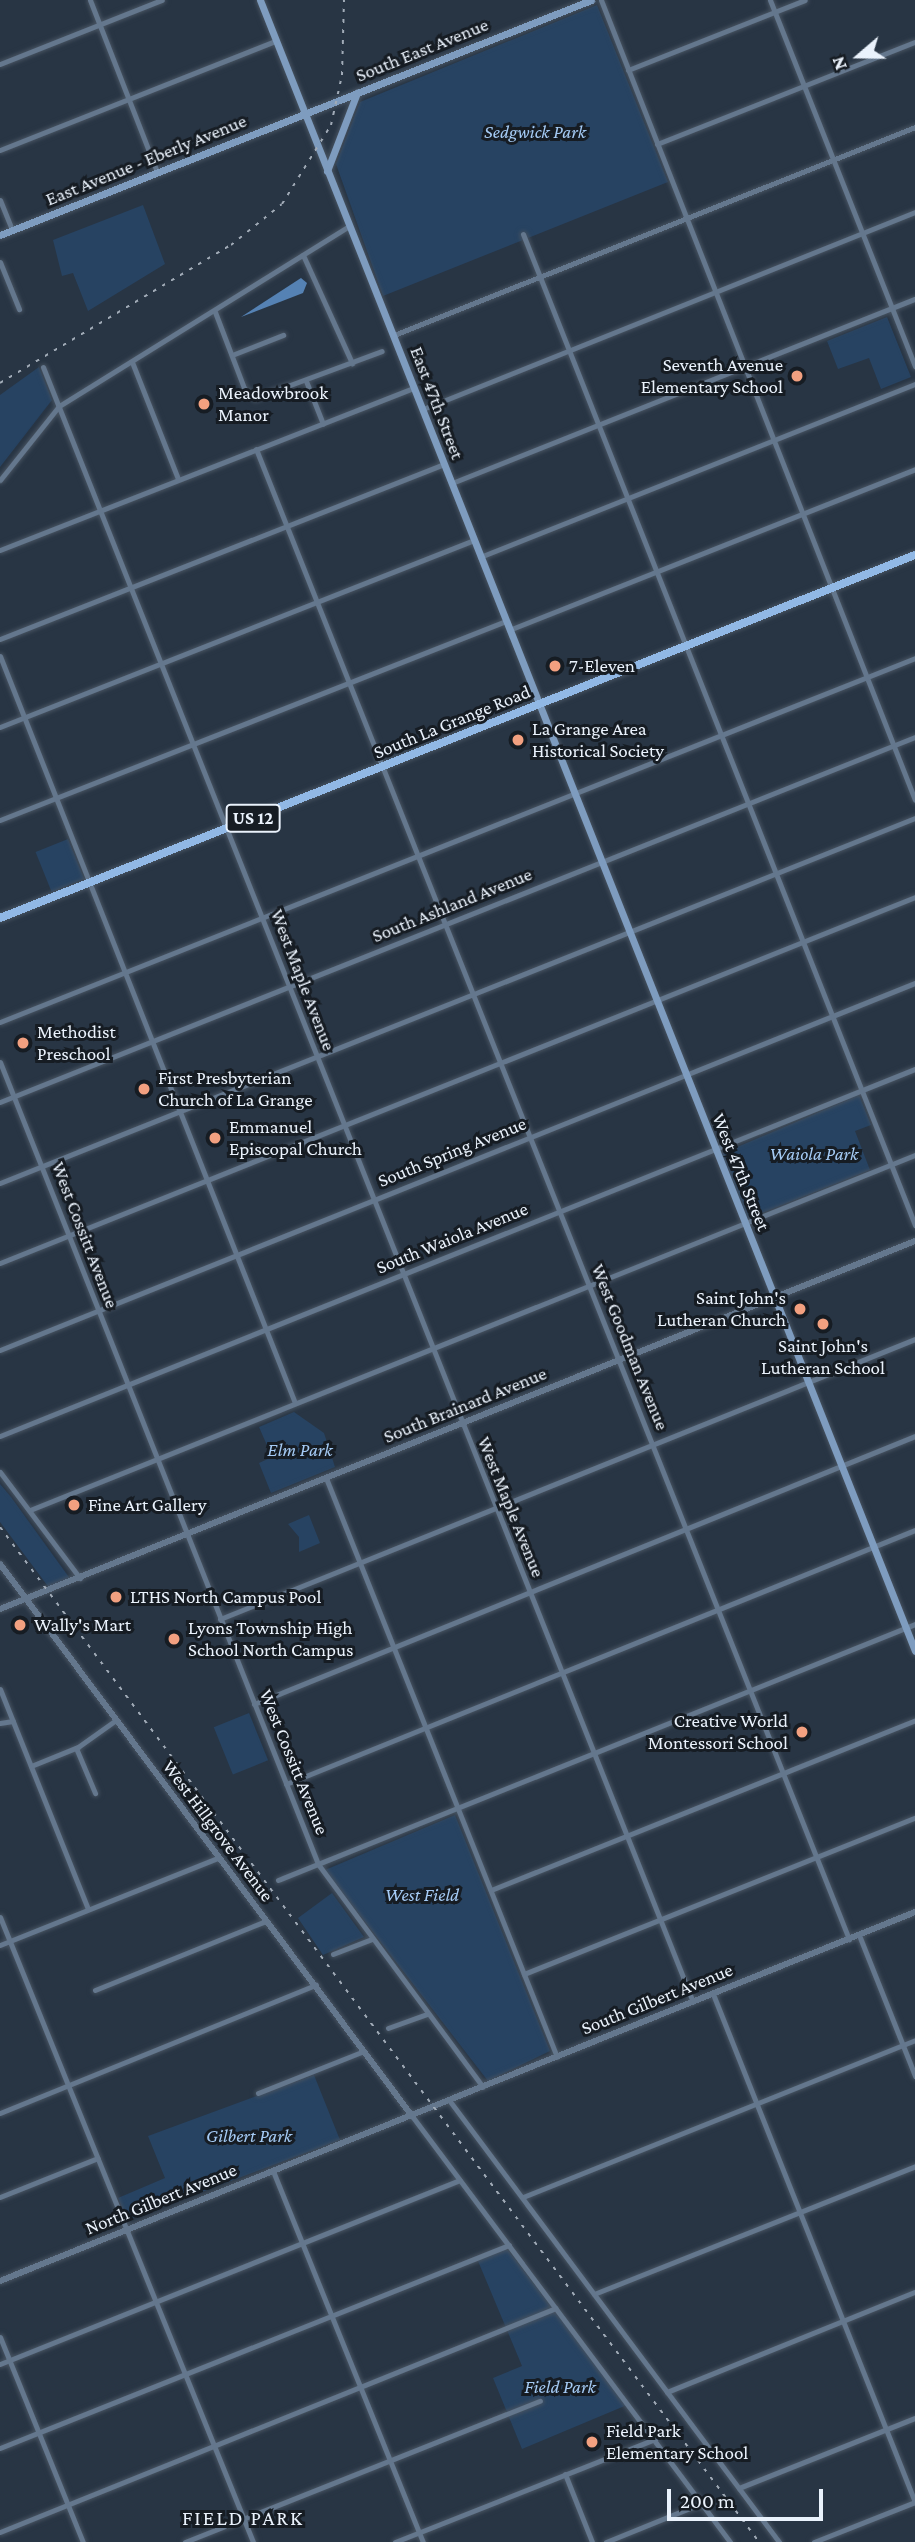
<!DOCTYPE html>
<style>
body{margin:0}
#map{position:relative;width:915px;height:2542px;overflow:hidden;background:#283544;font-family:"Crimson Pro",serif}
div>[style]{position:absolute}
.green>*{inset:0;background:#274362;transform-origin:0 0}
.water>*{inset:0;background:#5582b4}
.roads{filter:drop-shadow(0 0 2px #475361) drop-shadow(0 0 2px #475361)}
.minor>*{height:5px;margin:-2.5px;padding:0 2.5px;transform-origin:2.5px;border-radius:2.5px;background:#64778d}
.tertiary>*{height:6px;margin:-3px;padding:0 3px;transform-origin:3px;border-radius:3px;background:#64778d}
.secondary>*{height:7px;margin:-3.5px;padding:0 3.5px;transform-origin:3.5px;border-radius:3.5px;background:#7e9cbf}
.primary>*{height:8px;margin:-4px;padding:0 4px;transform-origin:4px;border-radius:4px;background:#91b8e5}
.rail>*{height:2px;margin-top:-1px;transform-origin:0;background:repeating-linear-gradient(90deg,#a1abb7 0 3.5px,transparent 0 10.5px)}
.dots>*{width:19px;height:19px;translate:-50% -50%;box-sizing:border-box;border:4px solid #161c23;border-radius:50%}
span{translate:-50% -50%;white-space:nowrap;text-align:center;line-height:1.15;-webkit-text-stroke:6px #161c23;paint-order:stroke}
.shield-label span{padding:2px 5px;background:#161c23;border:2px solid;border-radius:5px;-webkit-text-stroke-width:0}
.shield-label{font-size:18px;color:#eaf2fc;font-weight:700}
.street-label{font-size:19px;color:#eaf2fc}
.park-label{font-size:19px;color:#a5cbf5;font-style:italic}
.poi-label{font-size:19px;color:#eaf2fc}
.right{translate:-100% -50%;text-align:right}
.left{translate:0 -50%;text-align:left}
.neighbourhood-label{font-size:21px;color:#eaf2fc;letter-spacing:2px}
.north{position:absolute;left:824px;top:21px;width:70px;height:70px;-webkit-text-stroke:5px #161c23;paint-order:stroke;rotate:250deg;font-size:19px;font-weight:700;line-height:28px;text-align:center;color:#eaf2fc}
.north::after{content:'';display:block;margin:auto;width:24px;height:32px;background:#eaf2fc;clip-path:polygon(50% 0,100% 100%,50% 72%,0 100%)}
.scale{position:absolute;left:667px;top:2489px;width:156px;height:32px;box-sizing:border-box;border:4px solid #eaf2fc;border-top:0;padding-left:9px;font-size:21px;line-height:24px;white-space:nowrap;color:#eaf2fc;-webkit-text-stroke:5px #161c23;paint-order:stroke}
</style>
<div id="map">
<div class="green">
<div style="clip-path:polygon(597px 5px,668px 182px,383px 296px,336px 164px,360px 102px)"></div>
<div style="clip-path:polygon(143px 205px,165px 264px,88px 311px,73px 273px,62px 276px,53px 240px)"></div>
<div style="clip-path:polygon(887px 317px,911px 377px,881px 389px,869px 358px,838px 369px,827px 341px)"></div>
<div style="clip-path:polygon(39px 367px,52px 400px,0 467px,0 395px)"></div>
<div style="left:68px;top:839px;width:43px;height:35px;rotate:68deg"></div>
<div style="clip-path:polygon(859px 1095px,871px 1125px,855px 1131px,870px 1170px,747px 1219px,721px 1154px)"></div>
<div style="clip-path:polygon(294px 1412px,324px 1433px,335px 1467px,271px 1493px,259px 1463px,272px 1457px,259px 1427px)"></div>
<div style="clip-path:polygon(0 1484px,11px 1497px,71px 1580px,50px 1589px,0 1522px)"></div>
<div style="clip-path:polygon(309px 1515px,320px 1543px,299px 1552px,299px 1537px,288px 1524px)"></div>
<div style="left:249px;top:1713px;width:51px;height:38px;rotate:68deg"></div>
<div style="clip-path:polygon(455px 1815px,550px 2051px,488px 2081px,325px 1870px)"></div>
<div style="clip-path:polygon(332px 1893px,364px 1937px,323px 1955px,298px 1918px)"></div>
<div style="clip-path:polygon(314px 2075px,340px 2140px,127px 2220px,118px 2198px,165px 2178px,148px 2136px)"></div>
<div style="clip-path:polygon(507px 2249px,627px 2405px,522px 2449px,493px 2378px,522px 2366px,478px 2261px)"></div>
</div>
<div class="water">
<div style="clip-path:polygon(301px 278px,307px 283px,303px 293px,241px 317px)"></div>
</div>
<div class="roads">
<div class="minor">
<div style="left:90px;top:0;width:185px;rotate:68.7deg"></div>
<div style="left:601px;top:0;width:859px;rotate:68.57deg"></div>
<div style="left:770px;top:0;width:394px;rotate:68.4deg"></div>
<div style="left:0;top:64px;width:174px;rotate:-21.6deg"></div>
<div style="left:628px;top:70px;width:190px;rotate:-21.6deg"></div>
<div style="left:657px;top:144px;width:277px;rotate:-21.6deg"></div>
<div style="left:0;top:150px;width:297px;rotate:-21.6deg"></div>
<div style="left:0;top:200px;width:32px;rotate:68deg"></div>
<div style="left:523px;top:234px;width:1066px;rotate:68.42deg"></div>
<div style="left:303px;top:255px;width:119px;rotate:65.6deg"></div>
<div style="left:0;top:262px;width:51px;rotate:68deg"></div>
<div style="left:215px;top:312px;width:81px;rotate:69.1deg"></div>
<div style="left:244px;top:388px;width:15px;rotate:42deg"></div>
<div style="left:255px;top:398px;width:135px;rotate:-20.3deg"></div>
<div style="left:394px;top:335px;width:561px;rotate:-21.76deg"></div>
<div style="left:232px;top:355px;width:55px;rotate:-21.4deg"></div>
<div style="left:132px;top:362px;width:126px;rotate:68.5deg"></div>
<div style="left:43px;top:367px;width:1759px;rotate:68.32deg"></div>
<div style="left:306px;top:381px;width:46px;rotate:68.4deg"></div>
<div style="left:423px;top:409px;width:530px;rotate:-21.82deg"></div>
<div style="left:256px;top:449px;width:1604px;rotate:68.3deg"></div>
<div style="left:0;top:480px;width:95px;rotate:-51.4deg"></div>
<div style="left:59px;top:406px;width:341px;rotate:-31.8deg"></div>
<div style="left:452px;top:483px;width:498px;rotate:-21.7deg"></div>
<div style="left:0;top:550px;width:445px;rotate:-21.4deg"></div>
<div style="left:480px;top:557px;width:468px;rotate:-21.7deg"></div>
<div style="left:509px;top:630px;width:437px;rotate:-21.6deg"></div>
<div style="left:0;top:639px;width:477px;rotate:-21.5deg"></div>
<div style="left:0;top:656px;width:803px;rotate:68.45deg"></div>
<div style="left:0;top:727px;width:510px;rotate:-21.53deg"></div>
<div style="left:0;top:820px;width:544px;rotate:-21.47deg"></div>
<div style="left:0;top:1022px;width:985px;rotate:-21.69deg"></div>
<div style="left:0;top:1062px;width:863px;rotate:68.37deg"></div>
<div style="left:318px;top:1864px;width:277px;rotate:53.5deg"></div>
<div style="left:0;top:1102px;width:985px;rotate:-21.75deg"></div>
<div style="left:0;top:1183px;width:985px;rotate:-21.75deg"></div>
<div style="left:0;top:1263px;width:985px;rotate:-21.8deg"></div>
<div style="left:0;top:1350px;width:986px;rotate:-21.86deg"></div>
<div style="left:0;top:1436px;width:986px;rotate:-21.86deg"></div>
<div style="left:0;top:1472px;width:133px;rotate:53deg"></div>
<div style="left:326px;top:1478px;width:623px;rotate:68.25deg"></div>
<div style="left:30px;top:1510px;width:954px;rotate:-21.86deg"></div>
<div style="left:220px;top:1619px;width:749px;rotate:-21.94deg"></div>
<div style="left:0;top:1689px;width:237px;rotate:68.2deg"></div>
<div style="left:254px;top:1704px;width:713px;rotate:-22.07deg"></div>
<div style="left:0;top:1723px;width:13px;rotate:-9deg"></div>
<div style="left:76px;top:1748px;width:49px;rotate:67.1deg"></div>
<div style="left:31px;top:1766px;width:51px;rotate:-22deg"></div>
<div style="left:78px;top:1747px;width:47px;rotate:-35.4deg"></div>
<div style="left:286px;top:1784px;width:678px;rotate:-21.99deg"></div>
<div style="left:278px;top:1880px;width:687px;rotate:-21.89deg"></div>
<div style="left:491px;top:1890px;width:457px;rotate:-21.8deg"></div>
<div style="left:0;top:1917px;width:674px;rotate:67.96deg"></div>
<div style="left:859px;top:1935px;width:152px;rotate:68.3deg"></div>
<div style="left:0;top:1945px;width:234px;rotate:-21.8deg"></div>
<div style="left:333px;top:1954px;width:42px;rotate:-21deg"></div>
<div style="left:524px;top:1974px;width:421px;rotate:-21.8deg"></div>
<div style="left:95px;top:1990px;width:184px;rotate:-22deg"></div>
<div style="left:713px;top:1994px;width:547px;rotate:68.32deg"></div>
<div style="left:388px;top:2028px;width:41px;rotate:-19.7deg"></div>
<div style="left:258px;top:2093px;width:114px;rotate:-21.6deg"></div>
<div style="left:449px;top:2100px;width:552px;rotate:53.25deg"></div>
<div style="left:0;top:2113px;width:341px;rotate:-22.1deg"></div>
<div style="left:412px;top:2116px;width:532px;rotate:53.26deg"></div>
<div style="left:273px;top:2171px;width:400px;rotate:68deg"></div>
<div style="left:0;top:2197px;width:105px;rotate:-21.7deg"></div>
<div style="left:523px;top:2197px;width:422px;rotate:-21.8deg"></div>
<div style="left:594px;top:2294px;width:346px;rotate:-21.7deg"></div>
<div style="left:0;top:2337px;width:221px;rotate:68deg"></div>
<div style="left:0;top:2364px;width:495px;rotate:-21.8deg"></div>
<div style="left:667px;top:2392px;width:267px;rotate:-22deg"></div>
<div style="left:0;top:2448px;width:548px;rotate:-21.74deg"></div>
<div style="left:565px;top:2474px;width:73px;rotate:68.3deg"></div>
<div style="left:739px;top:2488px;width:189px;rotate:-21.7deg"></div>
<div style="left:0;top:2532px;width:599px;rotate:-21.94deg"></div>
<div style="left:185px;top:2542px;width:382px;rotate:-21.7deg"></div>
<div style="left:395px;top:2542px;width:280px;rotate:-21.6deg"></div>
<div style="left:606px;top:2542px;width:104px;rotate:-22.1deg"></div>
<div style="left:814px;top:2542px;width:109px;rotate:-21.6deg"></div>
</div>
<div class="tertiary">
<div style="left:0;top:1564px;width:689px;rotate:53.26deg"></div>
<div style="left:0;top:1609px;width:986px;rotate:-21.91deg"></div>
<div style="left:0;top:2281px;width:987px;rotate:-21.96deg"></div>
</div>
<div class="secondary">
<div style="left:260px;top:0;width:1776px;rotate:68.36deg"></div>
<div style="left:327px;top:171px;width:84px;rotate:-69deg"></div>
<div style="left:0;top:235px;width:636px;rotate:-21.68deg"></div>
</div>
<div class="primary">
<div style="left:0;top:918px;width:984px;rotate:-21.64deg"></div>
</div>
</div>
<div class="rail">
<div style="left:0;top:383px;width:269px;rotate:-30.9deg"></div>
<div style="left:231px;top:245px;width:65px;rotate:-38.8deg"></div>
<div style="left:282px;top:204px;width:93px;rotate:-58.2deg"></div>
<div style="left:331px;top:125px;width:51px;rotate:-77.6deg"></div>
<div style="left:342px;top:75px;width:75px;rotate:-88.5deg"></div>
<div style="left:0;top:1527px;width:1267px;rotate:53.21deg"></div>
</div>
<div class="dots">
<div style="left:797px;top:376px;background:#f2a080"></div>
<div style="left:204px;top:404px;background:#f2a080"></div>
<div style="left:555px;top:666px;background:#f2a080"></div>
<div style="left:518px;top:740px;background:#f2a080"></div>
<div style="left:23px;top:1043px;background:#f2a080"></div>
<div style="left:144px;top:1089px;background:#f2a080"></div>
<div style="left:215px;top:1138px;background:#f2a080"></div>
<div style="left:800px;top:1309px;background:#f2a080"></div>
<div style="left:823px;top:1324px;background:#f2a080"></div>
<div style="left:74px;top:1505px;background:#f2a080"></div>
<div style="left:116px;top:1597px;background:#f2a080"></div>
<div style="left:20px;top:1625px;background:#f2a080"></div>
<div style="left:174px;top:1639px;background:#f2a080"></div>
<div style="left:802px;top:1732px;background:#f2a080"></div>
<div style="left:592px;top:2442px;background:#f2a080"></div>
</div>
<div class="shield-label">
<span style="left:253px;top:818px">US 12</span>
</div>
<div class="street-label">
<span style="left:422px;top:50px;rotate:-22deg">South East Avenue</span>
<span style="left:146px;top:160px;rotate:-22deg">East Avenue - Eberly Avenue</span>
<span style="left:437px;top:403px;rotate:69deg">East 47th Street</span>
<span style="left:452px;top:722px;rotate:-22deg">South La Grange Road</span>
<span style="left:452px;top:905px;rotate:-22deg">South Ashland Avenue</span>
<span style="left:303px;top:980px;rotate:69deg">West Maple Avenue</span>
<span style="left:452px;top:1152px;rotate:-22deg">South Spring Avenue</span>
<span style="left:741px;top:1172px;rotate:68deg">West 47th Street</span>
<span style="left:85px;top:1235px;rotate:69deg">West Cossitt Avenue</span>
<span style="left:452px;top:1238px;rotate:-22deg">South Waiola Avenue</span>
<span style="left:630px;top:1347px;rotate:68deg">West Goodman Avenue</span>
<span style="left:465px;top:1405px;rotate:-22deg">South Brainard Avenue</span>
<span style="left:511px;top:1507px;rotate:68deg">West Maple Avenue</span>
<span style="left:294px;top:1762px;rotate:68deg">West Cossitt Avenue</span>
<span style="left:218px;top:1831px;rotate:53deg">West Hillgrove Avenue</span>
<span style="left:657px;top:1999px;rotate:-22deg">South Gilbert Avenue</span>
<span style="left:161px;top:2199px;rotate:-22deg">North Gilbert Avenue</span>
</div>
<div class="park-label">
<span style="left:535px;top:132px">Sedgwick Park</span>
<span style="left:814px;top:1154px">Waiola Park</span>
<span style="left:300px;top:1450px">Elm Park</span>
<span style="left:422px;top:1895px">West Field</span>
<span style="left:249px;top:2136px">Gilbert Park</span>
<span style="left:560px;top:2387px">Field Park</span>
</div>
<div class="poi-label">
<span class="right" style="left:783px;top:376px">Seventh Avenue<br>Elementary School</span>
<span class="left" style="left:218px;top:404px">Meadowbrook<br>Manor</span>
<span class="left" style="left:569px;top:666px">7-Eleven</span>
<span class="left" style="left:532px;top:740px">La Grange Area<br>Historical Society</span>
<span class="left" style="left:37px;top:1043px">Methodist<br>Preschool</span>
<span class="left" style="left:158px;top:1089px">First Presbyterian<br>Church of La Grange</span>
<span class="left" style="left:229px;top:1138px">Emmanuel<br>Episcopal Church</span>
<span class="right" style="left:786px;top:1309px">Saint John's<br>Lutheran Church</span>
<span style="left:823px;top:1357px">Saint John's<br>Lutheran School</span>
<span class="left" style="left:88px;top:1505px">Fine Art Gallery</span>
<span class="left" style="left:130px;top:1597px">LTHS North Campus Pool</span>
<span class="left" style="left:34px;top:1625px">Wally's Mart</span>
<span class="left" style="left:188px;top:1639px">Lyons Township High<br>School North Campus</span>
<span class="right" style="left:788px;top:1732px">Creative World<br>Montessori School</span>
<span class="left" style="left:606px;top:2442px">Field Park<br>Elementary School</span>
</div>
<div class="neighbourhood-label">
<span style="left:243px;top:2518px">FIELD PARK</span>
</div>
<div class="north">N</div>
<div class="scale">200 m</div>
</div>
